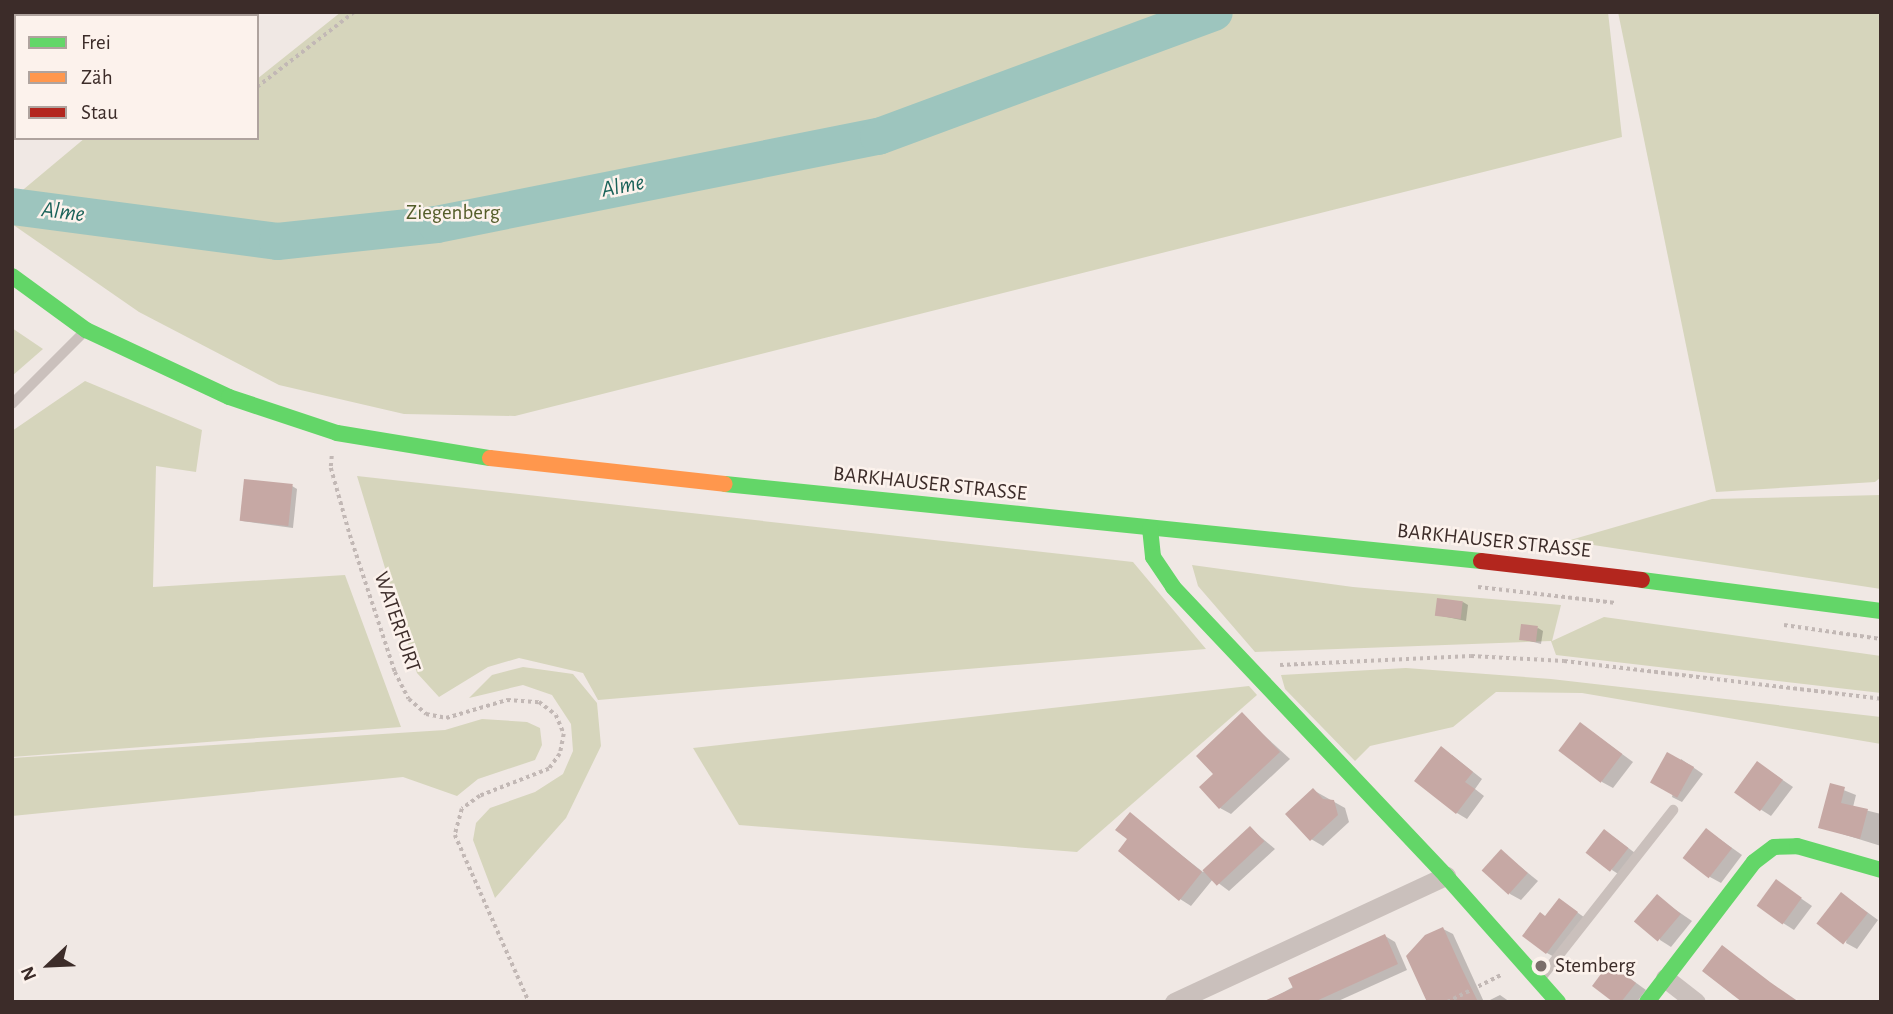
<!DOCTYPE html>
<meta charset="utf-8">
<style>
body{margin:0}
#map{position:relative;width:1893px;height:1014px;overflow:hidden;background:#f0e8e4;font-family:"Alegreya Sans",sans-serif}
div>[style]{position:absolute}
.green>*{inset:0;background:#d6d5bc}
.shadow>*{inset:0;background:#0003}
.river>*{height:37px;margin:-18.5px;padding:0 18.5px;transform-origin:18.5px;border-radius:18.5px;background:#9dc5be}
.building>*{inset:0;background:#c6a8a4;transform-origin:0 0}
.path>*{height:3.5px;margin-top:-1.75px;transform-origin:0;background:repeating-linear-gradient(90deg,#c2b8b5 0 3.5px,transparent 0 7px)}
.lane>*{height:10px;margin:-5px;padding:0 5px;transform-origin:5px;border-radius:5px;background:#cac0bc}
.street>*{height:19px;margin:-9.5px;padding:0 9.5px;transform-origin:9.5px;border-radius:9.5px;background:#cac0bc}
.fast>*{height:16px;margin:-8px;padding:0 8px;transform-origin:8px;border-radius:8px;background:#63d668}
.slow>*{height:16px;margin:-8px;padding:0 8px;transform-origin:8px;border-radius:8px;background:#ff974d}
.jam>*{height:16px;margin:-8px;padding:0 8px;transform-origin:8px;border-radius:8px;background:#b3261e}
.dots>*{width:19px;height:19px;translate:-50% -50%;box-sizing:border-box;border:4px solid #fcf2ec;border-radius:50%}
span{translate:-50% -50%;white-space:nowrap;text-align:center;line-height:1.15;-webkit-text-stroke:5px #fcf2ec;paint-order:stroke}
.park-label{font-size:21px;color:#545d2a}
.street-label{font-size:21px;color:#3c2c29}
.poi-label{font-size:21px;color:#3c2c29}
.left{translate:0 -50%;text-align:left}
.water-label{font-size:23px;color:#1a6259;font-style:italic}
.frame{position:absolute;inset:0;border:14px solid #3c2c29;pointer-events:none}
.legend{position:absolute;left:14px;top:14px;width:245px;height:126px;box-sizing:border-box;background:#fcf2ec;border:2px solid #afa39e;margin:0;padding:9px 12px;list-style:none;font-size:21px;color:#3c2c29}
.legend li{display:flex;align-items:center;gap:14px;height:35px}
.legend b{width:35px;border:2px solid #afa39e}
.north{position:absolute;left:14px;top:930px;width:70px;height:70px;-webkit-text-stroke:5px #fcf2ec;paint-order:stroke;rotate:247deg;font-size:19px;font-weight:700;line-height:28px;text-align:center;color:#3c2c29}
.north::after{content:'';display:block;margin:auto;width:24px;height:32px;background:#3c2c29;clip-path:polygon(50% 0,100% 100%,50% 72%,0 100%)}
</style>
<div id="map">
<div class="green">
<div style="clip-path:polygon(12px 12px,65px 16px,16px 16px,12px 107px)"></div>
<div style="clip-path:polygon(341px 12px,1608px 12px,1622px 137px,515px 416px,404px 414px,279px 385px,139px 312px,12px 224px,12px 199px,85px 138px,257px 138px,257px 79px)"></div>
<div style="clip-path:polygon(1618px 12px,1881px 12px,1881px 477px,1875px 482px,1716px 492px)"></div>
<div style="clip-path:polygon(12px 328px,43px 349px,12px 376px)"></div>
<div style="clip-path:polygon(85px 381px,202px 430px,196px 472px,156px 466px,153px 587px,345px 575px,401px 727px,12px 757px,12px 431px)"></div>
<div style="clip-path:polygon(357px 476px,1133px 562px,1206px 649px,598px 700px,583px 673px,519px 658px,488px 667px,439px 697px,417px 673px)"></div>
<div style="clip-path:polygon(1881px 495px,1881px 589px,1567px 541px,1712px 499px)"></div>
<div style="clip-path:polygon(1192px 565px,1353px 587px,1561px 605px,1552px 641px,1604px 617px,1881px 656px,1881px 693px,1556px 655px,1551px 641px,1255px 652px,1198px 586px)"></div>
<div style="clip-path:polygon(523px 667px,573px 674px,597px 703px,601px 746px,566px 818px,495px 898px,473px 840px,476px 823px,490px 808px,535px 792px,563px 774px,573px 751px,571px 724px,552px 695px,523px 685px,469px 698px,492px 675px)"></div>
<div style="clip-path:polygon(1406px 668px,1551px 679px,1881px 717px,1881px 744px,1582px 693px,1496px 692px,1453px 727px,1370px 746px,1355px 761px,1285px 689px,1281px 675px)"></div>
<div style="clip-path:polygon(1249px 686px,1257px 695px,1077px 852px,739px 825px,693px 748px)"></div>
<div style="clip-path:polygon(482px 719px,527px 722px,540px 728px,542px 745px,535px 760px,478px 779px,457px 796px,403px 777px,12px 816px,12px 758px,445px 730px)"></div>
</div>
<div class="shadow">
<div style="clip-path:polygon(292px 486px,297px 489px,293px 528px,242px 521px)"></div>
<div style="clip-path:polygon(1463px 602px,1468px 605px,1466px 621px,1437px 615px)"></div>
<div style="clip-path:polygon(1538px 628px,1543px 631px,1541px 644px,1522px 639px)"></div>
<div style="clip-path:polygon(1242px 715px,1290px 759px,1231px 814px,1220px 808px,1215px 774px)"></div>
<div style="clip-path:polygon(1581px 724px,1633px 762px,1613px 788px,1602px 782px)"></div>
<div style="clip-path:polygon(1452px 755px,1482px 779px,1475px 789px,1484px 796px,1467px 819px,1457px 813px)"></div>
<div style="clip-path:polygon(1681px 759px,1703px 774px,1682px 802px,1672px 797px)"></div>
<div style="clip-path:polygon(1758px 763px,1793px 787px,1771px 816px,1760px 809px)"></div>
<div style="clip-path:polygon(1831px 785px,1856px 795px,1853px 807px,1881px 814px,1881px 846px,1820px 827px)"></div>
<div style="clip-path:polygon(1313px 790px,1345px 808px,1349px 822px,1323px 846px,1311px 839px)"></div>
<div style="clip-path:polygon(1130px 815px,1203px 872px,1250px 828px,1275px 849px,1229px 891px,1213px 879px,1191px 906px,1180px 899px,1129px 839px)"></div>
<div style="clip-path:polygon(1707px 830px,1742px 855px,1721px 883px,1710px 877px)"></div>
<div style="clip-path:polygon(1615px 838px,1639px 856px,1623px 877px,1612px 870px)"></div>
<div style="clip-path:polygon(1501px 851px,1538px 881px,1521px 900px,1510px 894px)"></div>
<div style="clip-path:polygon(1776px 881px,1812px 906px,1794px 930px,1783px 923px)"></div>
<div style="clip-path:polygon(1657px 897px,1692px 921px,1671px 947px,1660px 940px)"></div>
<div style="clip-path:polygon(1560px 900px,1588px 920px,1558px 959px,1547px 953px,1546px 918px)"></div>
<div style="clip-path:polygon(1852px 901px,1878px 920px,1857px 949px,1846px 943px)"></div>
<div style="clip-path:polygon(1443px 929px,1453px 934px,1484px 1002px,1429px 1002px)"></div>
<div style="clip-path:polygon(1385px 936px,1395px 942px,1407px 970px,1336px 1002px,1266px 1002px)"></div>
<div style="clip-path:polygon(1621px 972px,1646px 990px,1637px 1002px,1616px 1002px)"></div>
<div style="clip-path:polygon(1500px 995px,1510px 1002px,1486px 1002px)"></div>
</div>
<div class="river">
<div style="left:12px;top:206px;width:267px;rotate:7.5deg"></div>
<div style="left:277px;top:241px;width:160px;rotate:-6.1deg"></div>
<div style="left:436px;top:224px;width:451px;rotate:-11.3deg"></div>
<div style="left:878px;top:136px;width:358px;rotate:-20.3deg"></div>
</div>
<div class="building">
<div style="left:244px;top:479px;width:49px;height:42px;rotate:6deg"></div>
<div style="left:1437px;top:598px;width:26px;height:18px;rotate:7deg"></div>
<div style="left:1521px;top:624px;width:17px;height:16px;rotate:7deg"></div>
<div style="clip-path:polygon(1242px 712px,1280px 752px,1219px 809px,1199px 787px,1213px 774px,1196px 756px)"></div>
<div style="left:1580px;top:722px;width:53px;height:36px;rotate:37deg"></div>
<div style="clip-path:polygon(1441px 746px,1473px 772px,1465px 782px,1475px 789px,1456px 814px,1414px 781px)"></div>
<div style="left:1667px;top:752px;width:31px;height:35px;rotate:29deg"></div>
<div style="left:1757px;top:761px;width:32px;height:39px;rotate:36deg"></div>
<div style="clip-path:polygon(1830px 783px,1845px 787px,1841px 803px,1868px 809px,1860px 839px,1818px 828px)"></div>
<div style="clip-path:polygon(1313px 788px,1323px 799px,1334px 800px,1338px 815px,1310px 841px,1285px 814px)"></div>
<div style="clip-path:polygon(1130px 812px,1202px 872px,1179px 901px,1118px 851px,1127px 839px,1115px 830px)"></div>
<div style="left:1250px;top:826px;width:21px;height:65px;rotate:47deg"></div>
<div style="left:1706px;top:828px;width:33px;height:38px;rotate:38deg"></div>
<div style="left:1604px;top:829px;width:31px;height:30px;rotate:38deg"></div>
<div style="left:1501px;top:849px;width:36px;height:29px;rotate:42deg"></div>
<div style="left:1776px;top:879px;width:32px;height:33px;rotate:36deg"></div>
<div style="left:1841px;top:892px;width:34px;height:40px;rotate:38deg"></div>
<div style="left:1657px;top:894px;width:31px;height:36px;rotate:40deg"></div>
<div style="clip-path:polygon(1559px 898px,1578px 912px,1546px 954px,1522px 936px,1540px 912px,1545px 916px)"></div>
<div style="clip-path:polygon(1443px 927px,1461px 967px,1478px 1002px,1427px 1002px,1406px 956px,1425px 935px)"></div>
<div style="clip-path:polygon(1385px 934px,1398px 964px,1314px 1002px,1262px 1002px,1293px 988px,1288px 978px)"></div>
<div style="clip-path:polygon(1722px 945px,1770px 982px,1799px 1002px,1742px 1002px,1702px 971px)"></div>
<div style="clip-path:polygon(1609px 963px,1636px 983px,1621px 1002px,1613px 1002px,1592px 986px)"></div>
</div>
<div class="path">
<div style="left:200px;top:12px;width:3px"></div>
<div style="left:257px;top:87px;width:123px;rotate:-37.7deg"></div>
<div style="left:332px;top:456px;width:12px;rotate:95deg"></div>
<div style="left:331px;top:468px;width:70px;rotate:74.2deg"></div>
<div style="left:350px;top:535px;width:144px;rotate:71.8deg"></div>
<div style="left:395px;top:672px;width:30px;rotate:63deg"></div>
<div style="left:409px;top:699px;width:23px;rotate:41deg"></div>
<div style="left:426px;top:714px;width:20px;rotate:11deg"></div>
<div style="left:446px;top:718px;width:64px;rotate:-16.4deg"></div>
<div style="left:507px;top:700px;width:32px;rotate:4deg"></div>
<div style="left:539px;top:702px;width:21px;rotate:37deg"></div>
<div style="left:556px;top:715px;width:21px;rotate:67deg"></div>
<div style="left:564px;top:734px;width:20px;rotate:101deg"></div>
<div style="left:560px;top:754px;width:19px;rotate:126deg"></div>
<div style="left:549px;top:769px;width:74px;rotate:158.6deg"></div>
<div style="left:480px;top:796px;width:22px;rotate:144deg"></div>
<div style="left:462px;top:809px;width:27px;rotate:105deg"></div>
<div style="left:455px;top:835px;width:183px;rotate:66.1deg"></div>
<div style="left:1478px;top:587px;width:139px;rotate:6.6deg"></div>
<div style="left:1784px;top:625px;width:98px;rotate:8.2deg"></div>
<div style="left:1280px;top:665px;width:191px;rotate:-2.7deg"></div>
<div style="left:1471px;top:656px;width:93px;rotate:3.1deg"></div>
<div style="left:1564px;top:661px;width:319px;rotate:6.8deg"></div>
<div style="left:1447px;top:1002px;width:60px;rotate:-26.6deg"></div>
</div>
<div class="lane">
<div style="left:12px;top:404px;width:105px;rotate:-45deg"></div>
<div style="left:1541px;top:978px;width:214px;rotate:-51.8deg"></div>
</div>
<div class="street">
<div style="left:1665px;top:978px;width:39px;rotate:38deg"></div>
<div style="left:1174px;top:1002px;width:300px;rotate:-24.9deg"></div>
</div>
<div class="fast">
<div style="left:100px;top:16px;width:6px;rotate:-45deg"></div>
<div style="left:146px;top:16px;width:6px;rotate:-45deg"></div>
<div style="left:12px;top:90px;width:5px;rotate:-37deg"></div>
<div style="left:12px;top:128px;width:5px;rotate:-37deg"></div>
<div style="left:12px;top:276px;width:92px;rotate:36.1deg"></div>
<div style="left:86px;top:330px;width:158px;rotate:25.1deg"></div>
<div style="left:229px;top:397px;width:114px;rotate:18.4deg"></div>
<div style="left:337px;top:433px;width:155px;rotate:9.3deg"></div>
<div style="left:725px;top:484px;width:760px;rotate:5.82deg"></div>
<div style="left:1150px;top:528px;width:29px;rotate:84deg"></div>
<div style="left:1153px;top:557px;width:36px;rotate:56deg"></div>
<div style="left:1173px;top:587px;width:398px;rotate:46.6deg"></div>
<div style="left:1446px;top:876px;width:169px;rotate:48.4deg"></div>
<div style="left:1642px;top:580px;width:241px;rotate:7.4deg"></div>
<div style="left:1647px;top:1002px;width:176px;rotate:-52.6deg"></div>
<div style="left:1754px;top:862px;width:25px;rotate:-37deg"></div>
<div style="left:1774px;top:847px;width:23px;rotate:-2deg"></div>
<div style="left:1797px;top:846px;width:87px;rotate:15.9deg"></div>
</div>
<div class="slow">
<div style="left:490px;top:458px;width:236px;rotate:6.3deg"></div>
</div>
<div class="jam">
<div style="left:1481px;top:561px;width:162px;rotate:6.7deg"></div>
</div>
<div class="dots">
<div style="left:1541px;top:966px;background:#7b6e6a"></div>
</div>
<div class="park-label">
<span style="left:453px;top:213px">Ziegenberg</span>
</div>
<div class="street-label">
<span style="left:930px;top:484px;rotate:6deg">BARKHAUSER STRASSE</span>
<span style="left:1494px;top:541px;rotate:6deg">BARKHAUSER STRASSE</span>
<span style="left:397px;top:622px;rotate:71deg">WATERFURT</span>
</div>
<div class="poi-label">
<span class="left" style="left:1555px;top:966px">Stemberg</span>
</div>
<div class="water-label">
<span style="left:623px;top:187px;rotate:-11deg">Alme</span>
<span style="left:63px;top:213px;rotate:7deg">Alme</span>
</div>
<div class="frame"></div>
<ul class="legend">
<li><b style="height:9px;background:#63d668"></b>Frei</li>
<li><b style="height:9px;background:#ff974d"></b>Zäh</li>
<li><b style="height:9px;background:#b3261e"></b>Stau</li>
</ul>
<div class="north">N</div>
</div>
